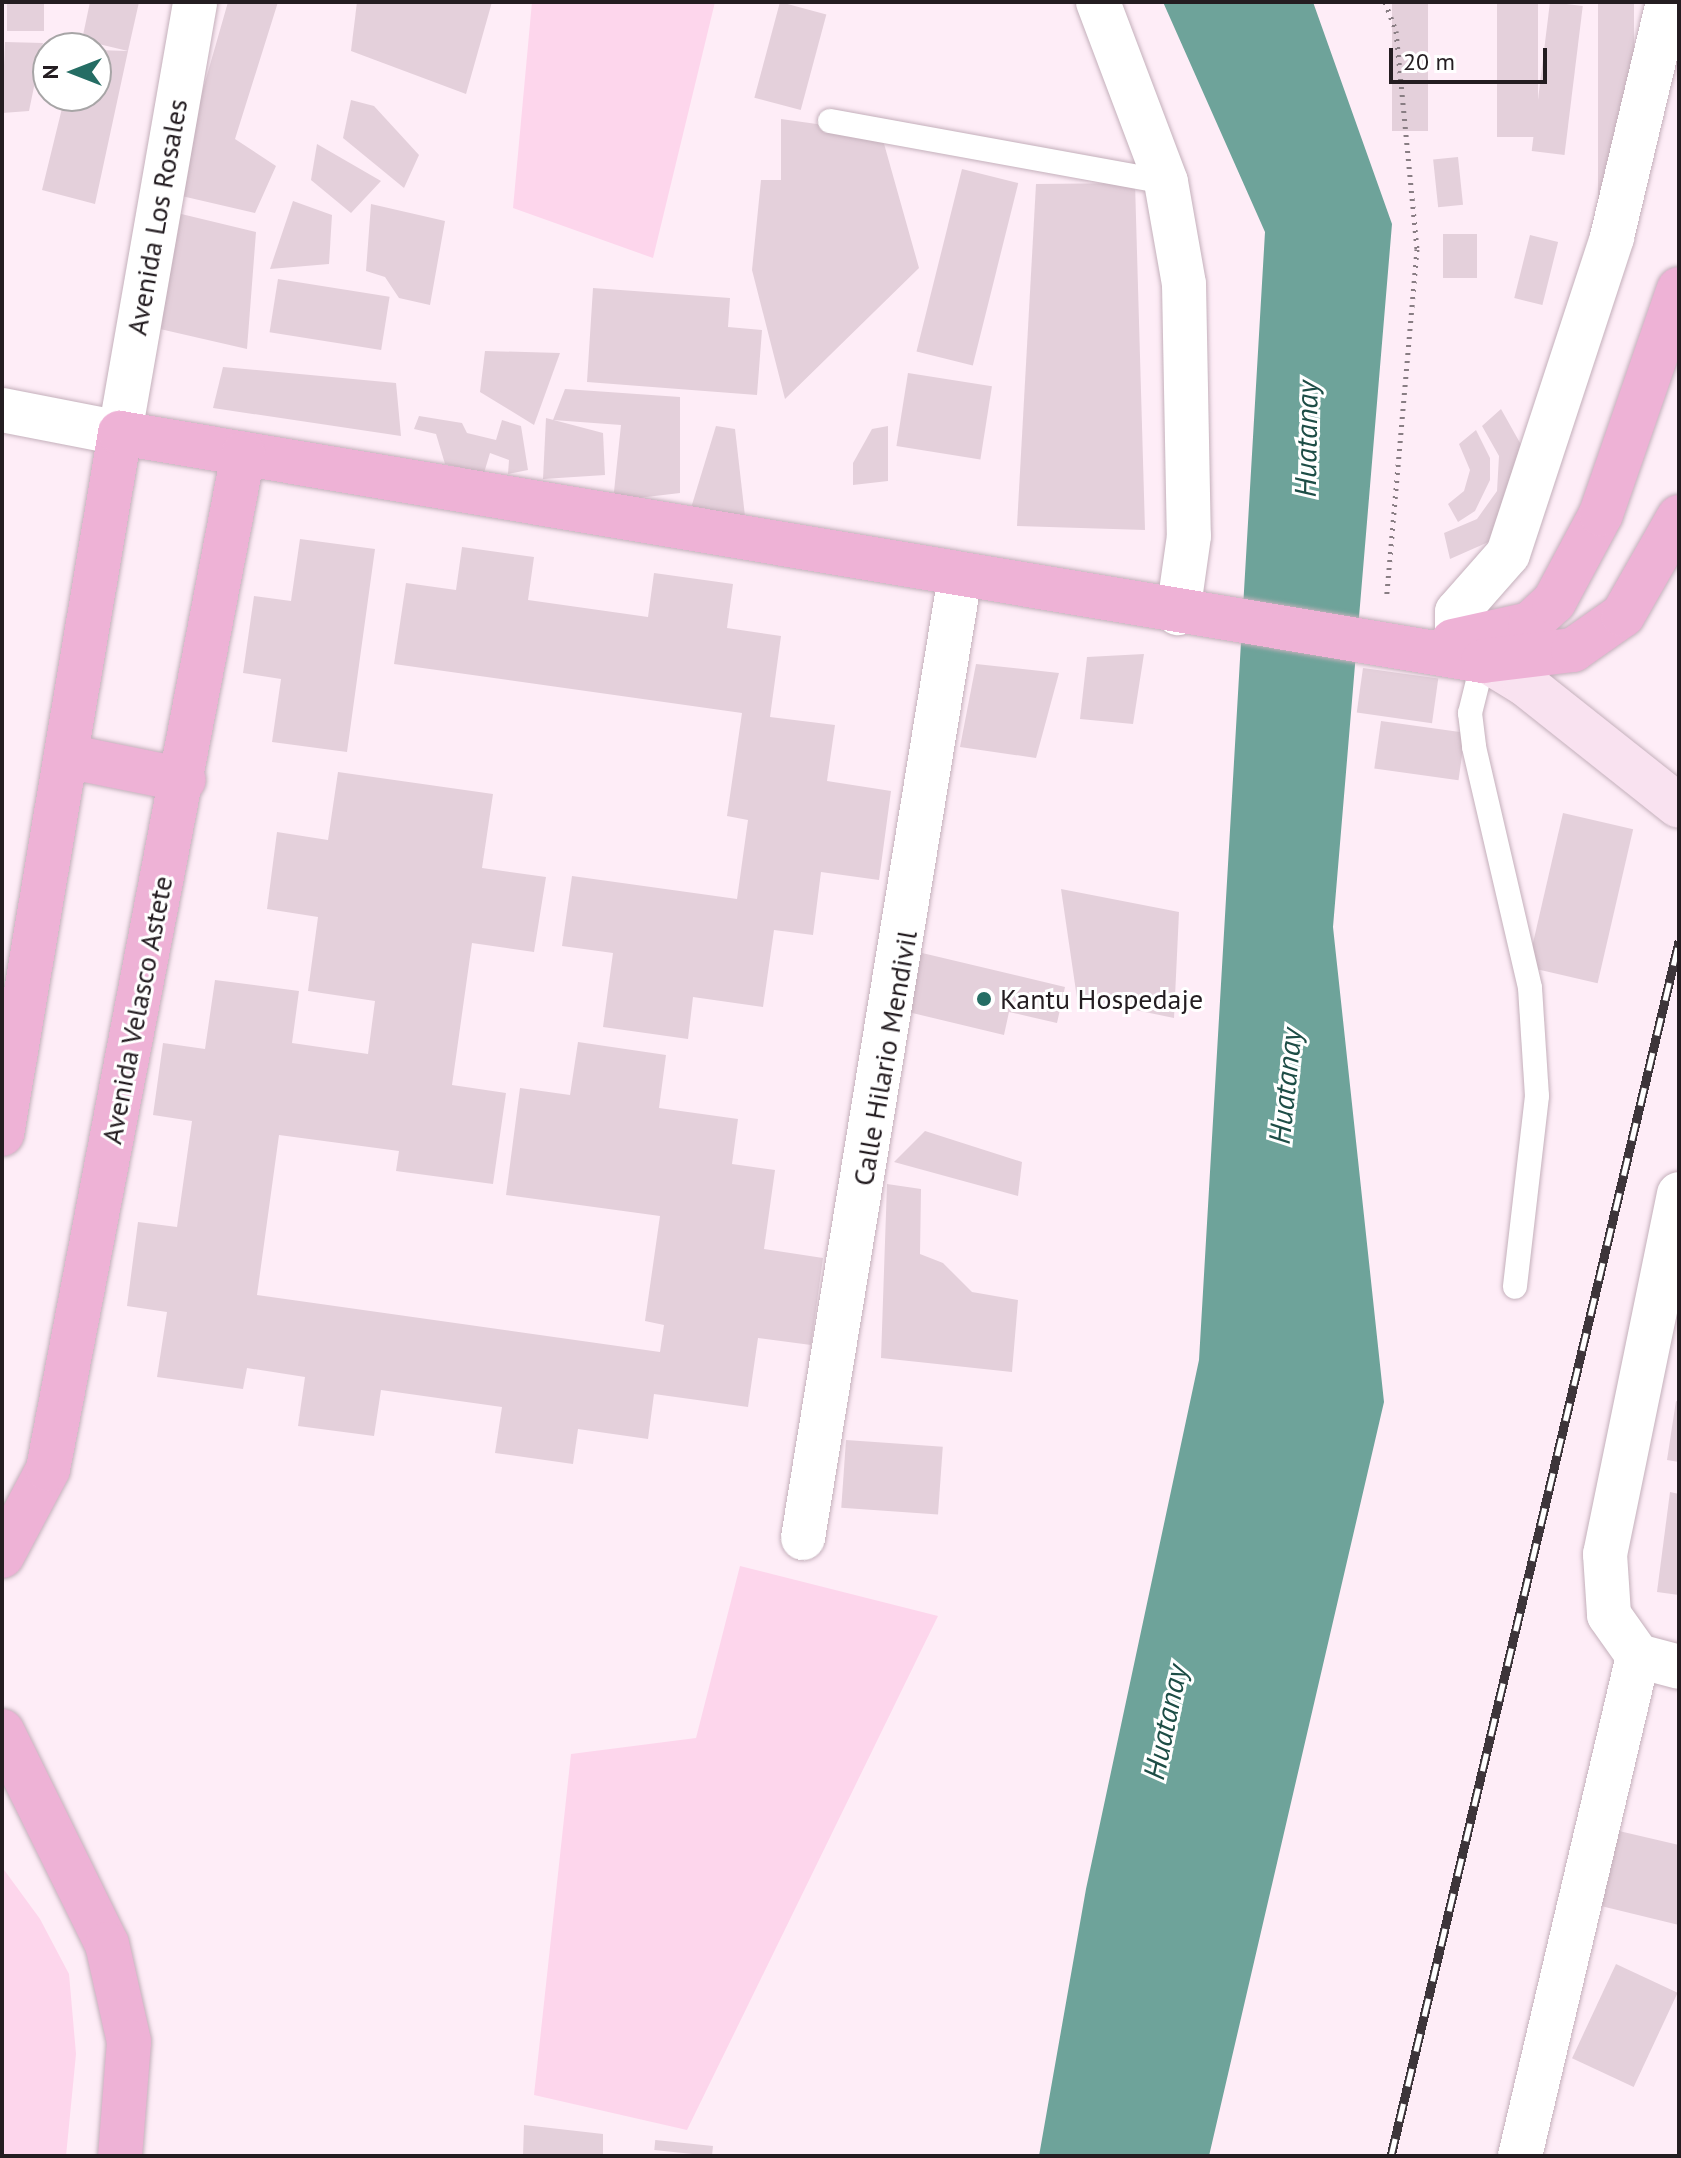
<!DOCTYPE html>
<style>
body{margin:0}
#map{position:relative;width:1681px;height:2158px;overflow:hidden;background:#feedf7;font-family:"PT Sans",sans-serif}
div>[style]{position:absolute}
.green>*{inset:0;background:#fdd6ec}
.water>*{inset:0;background:#6ea39a}
.building>*{inset:0;background:#e4d0db;transform-origin:0 0}
.path>*{height:5px;margin-top:-2.5px;transform-origin:0;background:repeating-linear-gradient(90deg,#887d83 0 2px,transparent 0 8px)}
.roads{filter:drop-shadow(0 0 2px #c4b0bb) drop-shadow(0 0 2px #c4b0bb)}
.service>*{height:24px;margin:-12px;padding:0 12px;transform-origin:12px;border-radius:12px;background:#fff}
.minor>*{height:44px;margin:-22px;padding:0 22px;transform-origin:22px;border-radius:22px;background:#fff}
.secondary>*{height:44px;margin:-22px;padding:0 22px;transform-origin:22px;border-radius:22px;background:#f9e2f0}
.trunk>*{height:44px;margin:-22px;padding:0 22px;transform-origin:22px;border-radius:22px;background:#eeb2d6}
.rail>*{height:9px;margin-top:-4.5px;transform-origin:0;background:repeating-linear-gradient(90deg,#fff 0 18px,#3d353a 0 36px);box-sizing:border-box;border-block:2px solid #3d353a}
.dots>*{width:22px;height:22px;translate:-50% -50%;box-sizing:border-box;border:4px solid #fff;border-radius:50%}
span{translate:-50% -50%;white-space:nowrap;text-align:center;line-height:1.15;-webkit-text-stroke:6px #fff;paint-order:stroke}
.street-label{font-size:28px;color:#241d21}
.poi-label{font-size:28px;color:#241d21}
.left{translate:0 -50%;text-align:left}
.water-label{font-size:30px;color:#1d4d46;font-style:italic}
.frame{position:absolute;inset:0;border:4px solid #241d21;pointer-events:none}
.north{position:absolute;left:32px;top:32px;width:80px;height:80px;box-sizing:border-box;background:#fff;border:2px solid #a7a5a6;border-radius:50%;rotate:270deg;font-size:22px;font-weight:700;line-height:32px;text-align:center;color:#241d21}
.north::after{content:'';display:block;margin:auto;width:28px;height:36px;background:#256d64;clip-path:polygon(50% 0,100% 100%,50% 72%,0 100%)}
.scale{position:absolute;left:1389px;top:48px;width:158px;height:36px;box-sizing:border-box;border:4px solid #241d21;border-top:0;padding-left:10px;font-size:24px;line-height:28px;white-space:nowrap;color:#241d21;-webkit-text-stroke:6px #fff;paint-order:stroke}
</style>
<div id="map">
<div class="green">
<div style="clip-path:polygon(532px 2px,715px 2px,653px 258px,513px 208px)"></div>
<div style="clip-path:polygon(740px 1566px,938px 1616px,687px 2130px,534px 2095px,571px 1754px,696px 1738px)"></div>
<div style="clip-path:polygon(2px 1867px,40px 1919px,69px 1974px,76px 2054px,66px 2156px,2px 2156px)"></div>
</div>
<div class="water">
<div style="clip-path:polygon(1163px 2px,1313px 2px,1392px 224px,1333px 927px,1384px 1402px,1209px 2156px,1039px 2156px,1086px 1889px,1199px 1360px,1265px 232px)"></div>
</div>
<div class="building">
<div style="left:7px;top:2px;width:37px;height:29px"></div>
<div style="clip-path:polygon(90px 2px,139px 2px,128px 51px,82px 40px)"></div>
<div style="clip-path:polygon(228px 2px,278px 2px,235px 139px,276px 166px,255px 213px,173px 194px)"></div>
<div style="clip-path:polygon(357px 2px,492px 2px,466px 94px,351px 51px)"></div>
<div style="left:780px;top:2px;width:48px;height:99px;rotate:15deg"></div>
<div style="left:1392px;top:2px;width:36px;height:129px"></div>
<div style="left:1497px;top:2px;width:41px;height:135px"></div>
<div style="left:1550px;top:2px;width:33px;height:150px;rotate:7deg"></div>
<div style="left:1598px;top:2px;width:36px;height:234px"></div>
<div style="clip-path:polygon(5px 42px,43px 43px,29px 111px,2px 113px)"></div>
<div style="clip-path:polygon(96px 50px,128px 51px,95px 204px,42px 190px,65px 96px,96px 96px)"></div>
<div style="clip-path:polygon(351px 100px,374px 106px,419px 155px,404px 188px,343px 138px)"></div>
<div style="clip-path:polygon(781px 119px,881px 133px,919px 268px,785px 399px,752px 270px,761px 180px,781px 180px)"></div>
<div style="clip-path:polygon(317px 144px,381px 181px,351px 213px,311px 180px)"></div>
<div style="left:1458px;top:157px;width:48px;height:25px;rotate:84deg"></div>
<div style="left:962px;top:169px;width:58px;height:188px;rotate:14deg"></div>
<div style="clip-path:polygon(1135px 183px,1145px 530px,1017px 526px,1036px 184px)"></div>
<div style="clip-path:polygon(293px 201px,332px 215px,329px 264px,270px 269px)"></div>
<div style="clip-path:polygon(371px 204px,445px 221px,430px 305px,399px 298px,385px 277px,366px 271px)"></div>
<div style="clip-path:polygon(173px 212px,256px 232px,247px 349px,160px 329px)"></div>
<div style="left:1443px;top:234px;width:34px;height:44px"></div>
<div style="left:1530px;top:235px;width:29px;height:65px;rotate:14deg"></div>
<div style="left:278px;top:279px;width:113px;height:54px;rotate:9deg"></div>
<div style="clip-path:polygon(593px 288px,730px 298px,728px 327px,762px 330px,757px 395px,587px 382px)"></div>
<div style="clip-path:polygon(485px 351px,560px 353px,534px 425px,480px 392px)"></div>
<div style="clip-path:polygon(223px 367px,396px 383px,401px 436px,213px 408px)"></div>
<div style="left:908px;top:373px;width:85px;height:74px;rotate:9deg"></div>
<div style="clip-path:polygon(565px 389px,680px 397px,680px 493px,613px 501px,621px 425px,553px 420px)"></div>
<div style="clip-path:polygon(1501px 409px,1524px 450px,1493px 540px,1450px 559px,1444px 533px,1477px 519px,1497px 491px,1499px 456px,1482px 426px)"></div>
<div style="clip-path:polygon(419px 416px,462px 423px,467px 433px,496px 440px,502px 420px,521px 426px,528px 470px,508px 474px,509px 460px,490px 453px,484px 473px,445px 464px,436px 434px,414px 429px)"></div>
<div style="clip-path:polygon(546px 418px,603px 433px,605px 475px,543px 479px)"></div>
<div style="clip-path:polygon(716px 426px,735px 429px,746px 525px,691px 508px)"></div>
<div style="clip-path:polygon(888px 426px,888px 481px,853px 485px,853px 463px,872px 429px)"></div>
<div style="clip-path:polygon(1476px 430px,1490px 458px,1490px 480px,1475px 511px,1458px 522px,1448px 504px,1464px 491px,1470px 470px,1459px 444px)"></div>
<div style="clip-path:polygon(300px 539px,375px 549px,347px 752px,272px 742px,281px 679px,243px 673px,254px 596px,291px 601px)"></div>
<div style="clip-path:polygon(462px 547px,534px 557px,528px 600px,648px 617px,654px 573px,733px 584px,727px 628px,781px 636px,770px 717px,835px 725px,827px 781px,891px 791px,879px 880px,821px 872px,813px 935px,774px 930px,763px 1007px,693px 997px,688px 1039px,603px 1027px,613px 953px,562px 946px,572px 876px,737px 899px,748px 820px,727px 816px,742px 713px,394px 664px,406px 583px,456px 590px)"></div>
<div style="clip-path:polygon(1144px 654px,1133px 724px,1080px 719px,1087px 657px)"></div>
<div style="clip-path:polygon(976px 664px,1059px 673px,1036px 758px,960px 747px)"></div>
<div style="left:1363px;top:668px;width:76px;height:45px;rotate:8deg"></div>
<div style="left:1381px;top:721px;width:85px;height:48px;rotate:8deg"></div>
<div style="clip-path:polygon(338px 772px,493px 794px,482px 868px,546px 877px,534px 952px,472px 943px,452px 1085px,506px 1093px,493px 1184px,396px 1171px,399px 1151px,279px 1135px,257px 1295px,660px 1352px,664px 1325px,645px 1321px,660px 1216px,506px 1195px,520px 1088px,570px 1095px,578px 1042px,666px 1055px,659px 1108px,738px 1119px,732px 1164px,775px 1170px,764px 1249px,823px 1258px,811px 1345px,758px 1338px,748px 1407px,654px 1394px,648px 1439px,578px 1429px,573px 1464px,495px 1453px,502px 1407px,381px 1390px,374px 1436px,298px 1426px,305px 1377px,247px 1368px,243px 1389px,157px 1377px,167px 1312px,127px 1306px,138px 1222px,177px 1227px,192px 1121px,153px 1115px,163px 1043px,205px 1049px,215px 980px,299px 991px,292px 1043px,368px 1054px,375px 1001px,308px 991px,318px 917px,267px 909px,277px 832px,328px 840px)"></div>
<div style="left:1563px;top:813px;width:72px;height:158px;rotate:13deg"></div>
<div style="clip-path:polygon(1061px 889px,1179px 912px,1174px 1018px,1077px 998px)"></div>
<div style="clip-path:polygon(918px 952px,1065px 987px,1057px 1023px,1009px 1012px,1004px 1035px,904px 1011px)"></div>
<div style="clip-path:polygon(925px 1131px,1022px 1162px,1018px 1196px,894px 1162px)"></div>
<div style="clip-path:polygon(887px 1184px,921px 1189px,920px 1254px,943px 1263px,972px 1292px,1018px 1300px,1012px 1372px,881px 1358px)"></div>
<div style="clip-path:polygon(1676px 1401px,1679px 1402px,1679px 1462px,1667px 1460px)"></div>
<div style="left:846px;top:1440px;width:97px;height:68px;rotate:4deg"></div>
<div style="clip-path:polygon(1670px 1492px,1679px 1494px,1679px 1595px,1657px 1592px)"></div>
<div style="clip-path:polygon(1619px 1831px,1679px 1845px,1679px 1925px,1601px 1906px)"></div>
<div style="left:1616px;top:1964px;width:68px;height:104px;rotate:25deg"></div>
<div style="clip-path:polygon(524px 2125px,603px 2134px,603px 2156px,523px 2156px)"></div>
<div style="left:713px;top:2146px;width:10px;height:58px;rotate:96deg"></div>
</div>
<div class="path">
<div style="left:1385px;top:2px;width:31px;rotate:69deg"></div>
<div style="left:1396px;top:31px;width:219px;rotate:84.5deg"></div>
<div style="left:1417px;top:249px;width:347px;rotate:95deg"></div>
</div>
<div class="roads">
<div class="service">
<div style="left:830px;top:121px;width:341px;rotate:10.3deg"></div>
<div style="left:1483px;top:661px;width:54px;rotate:104deg"></div>
<div style="left:1470px;top:713px;width:34px;rotate:83deg"></div>
<div style="left:1474px;top:747px;width:247px;rotate:76.9deg"></div>
<div style="left:1530px;top:988px;width:108px;rotate:86.3deg"></div>
<div style="left:1537px;top:1096px;width:192px;rotate:96.6deg"></div>
</div>
<div class="minor">
<div style="left:1098px;top:2px;width:192px;rotate:69.3deg"></div>
<div style="left:1166px;top:182px;width:104px;rotate:80deg"></div>
<div style="left:1184px;top:284px;width:252px;rotate:88.9deg"></div>
<div style="left:1189px;top:536px;width:78px;rotate:98.1deg"></div>
<div style="left:2px;top:410px;width:120px;rotate:11deg"></div>
<div style="left:120px;top:433px;width:437px;rotate:-80.1deg"></div>
<div style="left:1457px;top:640px;width:28px;rotate:-90deg"></div>
<div style="left:1457px;top:612px;width:77px;rotate:-48.7deg"></div>
<div style="left:1508px;top:554px;width:334px;rotate:-71.8deg"></div>
<div style="left:1612px;top:237px;width:242px;rotate:-76.6deg"></div>
<div style="left:1679px;top:1194px;width:368px;rotate:101.6deg"></div>
<div style="left:1605px;top:1554px;width:61px;rotate:86.2deg"></div>
<div style="left:1609px;top:1615px;width:50px;rotate:54.7deg"></div>
<div style="left:1638px;top:1656px;width:42px;rotate:15deg"></div>
<div style="left:803px;top:1538px;width:975px;rotate:-80.73deg"></div>
<div style="left:1520px;top:2156px;width:514px;rotate:-76.72deg"></div>
</div>
<div class="secondary">
<div style="left:1466px;top:648px;width:69px;rotate:31.4deg"></div>
<div style="left:1525px;top:684px;width:196px;rotate:38.4deg"></div>
</div>
<div class="trunk">
<div style="left:1453px;top:641px;width:79px;rotate:-12.4deg"></div>
<div style="left:1530px;top:624px;width:33px;rotate:-43deg"></div>
<div style="left:1554px;top:602px;width:100px;rotate:-61.9deg"></div>
<div style="left:1601px;top:514px;width:238px;rotate:-70.9deg"></div>
<div style="left:66px;top:756px;width:120px;rotate:11.5deg"></div>
<div style="left:2px;top:1134px;width:711px;rotate:-80.44deg"></div>
<div style="left:120px;top:433px;width:1382px;rotate:9.5deg"></div>
<div style="left:1483px;top:661px;width:91px;rotate:-7deg"></div>
<div style="left:1573px;top:650px;width:61px;rotate:-35deg"></div>
<div style="left:1623px;top:615px;width:113px;rotate:-60.3deg"></div>
<div style="left:2px;top:1556px;width:98px;rotate:-62.1deg"></div>
<div style="left:48px;top:1469px;width:1034px;rotate:-79.12deg"></div>
<div style="left:2px;top:1731px;width:237px;rotate:63.8deg"></div>
<div style="left:107px;top:1944px;width:100px;rotate:77.3deg"></div>
<div style="left:129px;top:2042px;width:114px;rotate:94.5deg"></div>
</div>
</div>
<div class="rail">
<div style="left:1391px;top:2156px;width:1249px;rotate:-76.66deg"></div>
</div>
<div class="dots">
<div style="left:984px;top:999px;background:#256d64"></div>
</div>
<div class="street-label">
<span style="left:157px;top:217px;rotate:-80deg">Avenida Los Rosales</span>
<span style="left:137px;top:1010px;rotate:-79deg">Avenida Velasco Astete</span>
<span style="left:885px;top:1058px;rotate:-80deg">Calle Hilario Mendivil</span>
</div>
<div class="poi-label">
<span class="left" style="left:1000px;top:999px">Kantu Hospedaje</span>
</div>
<div class="water-label">
<span style="left:1306px;top:439px;rotate:-89deg">Huatanay</span>
<span style="left:1285px;top:1086px;rotate:-84deg">Huatanay</span>
<span style="left:1165px;top:1722px;rotate:-78deg">Huatanay</span>
</div>
<div class="frame"></div>
<div class="north">N</div>
<div class="scale">20 m</div>
</div>
